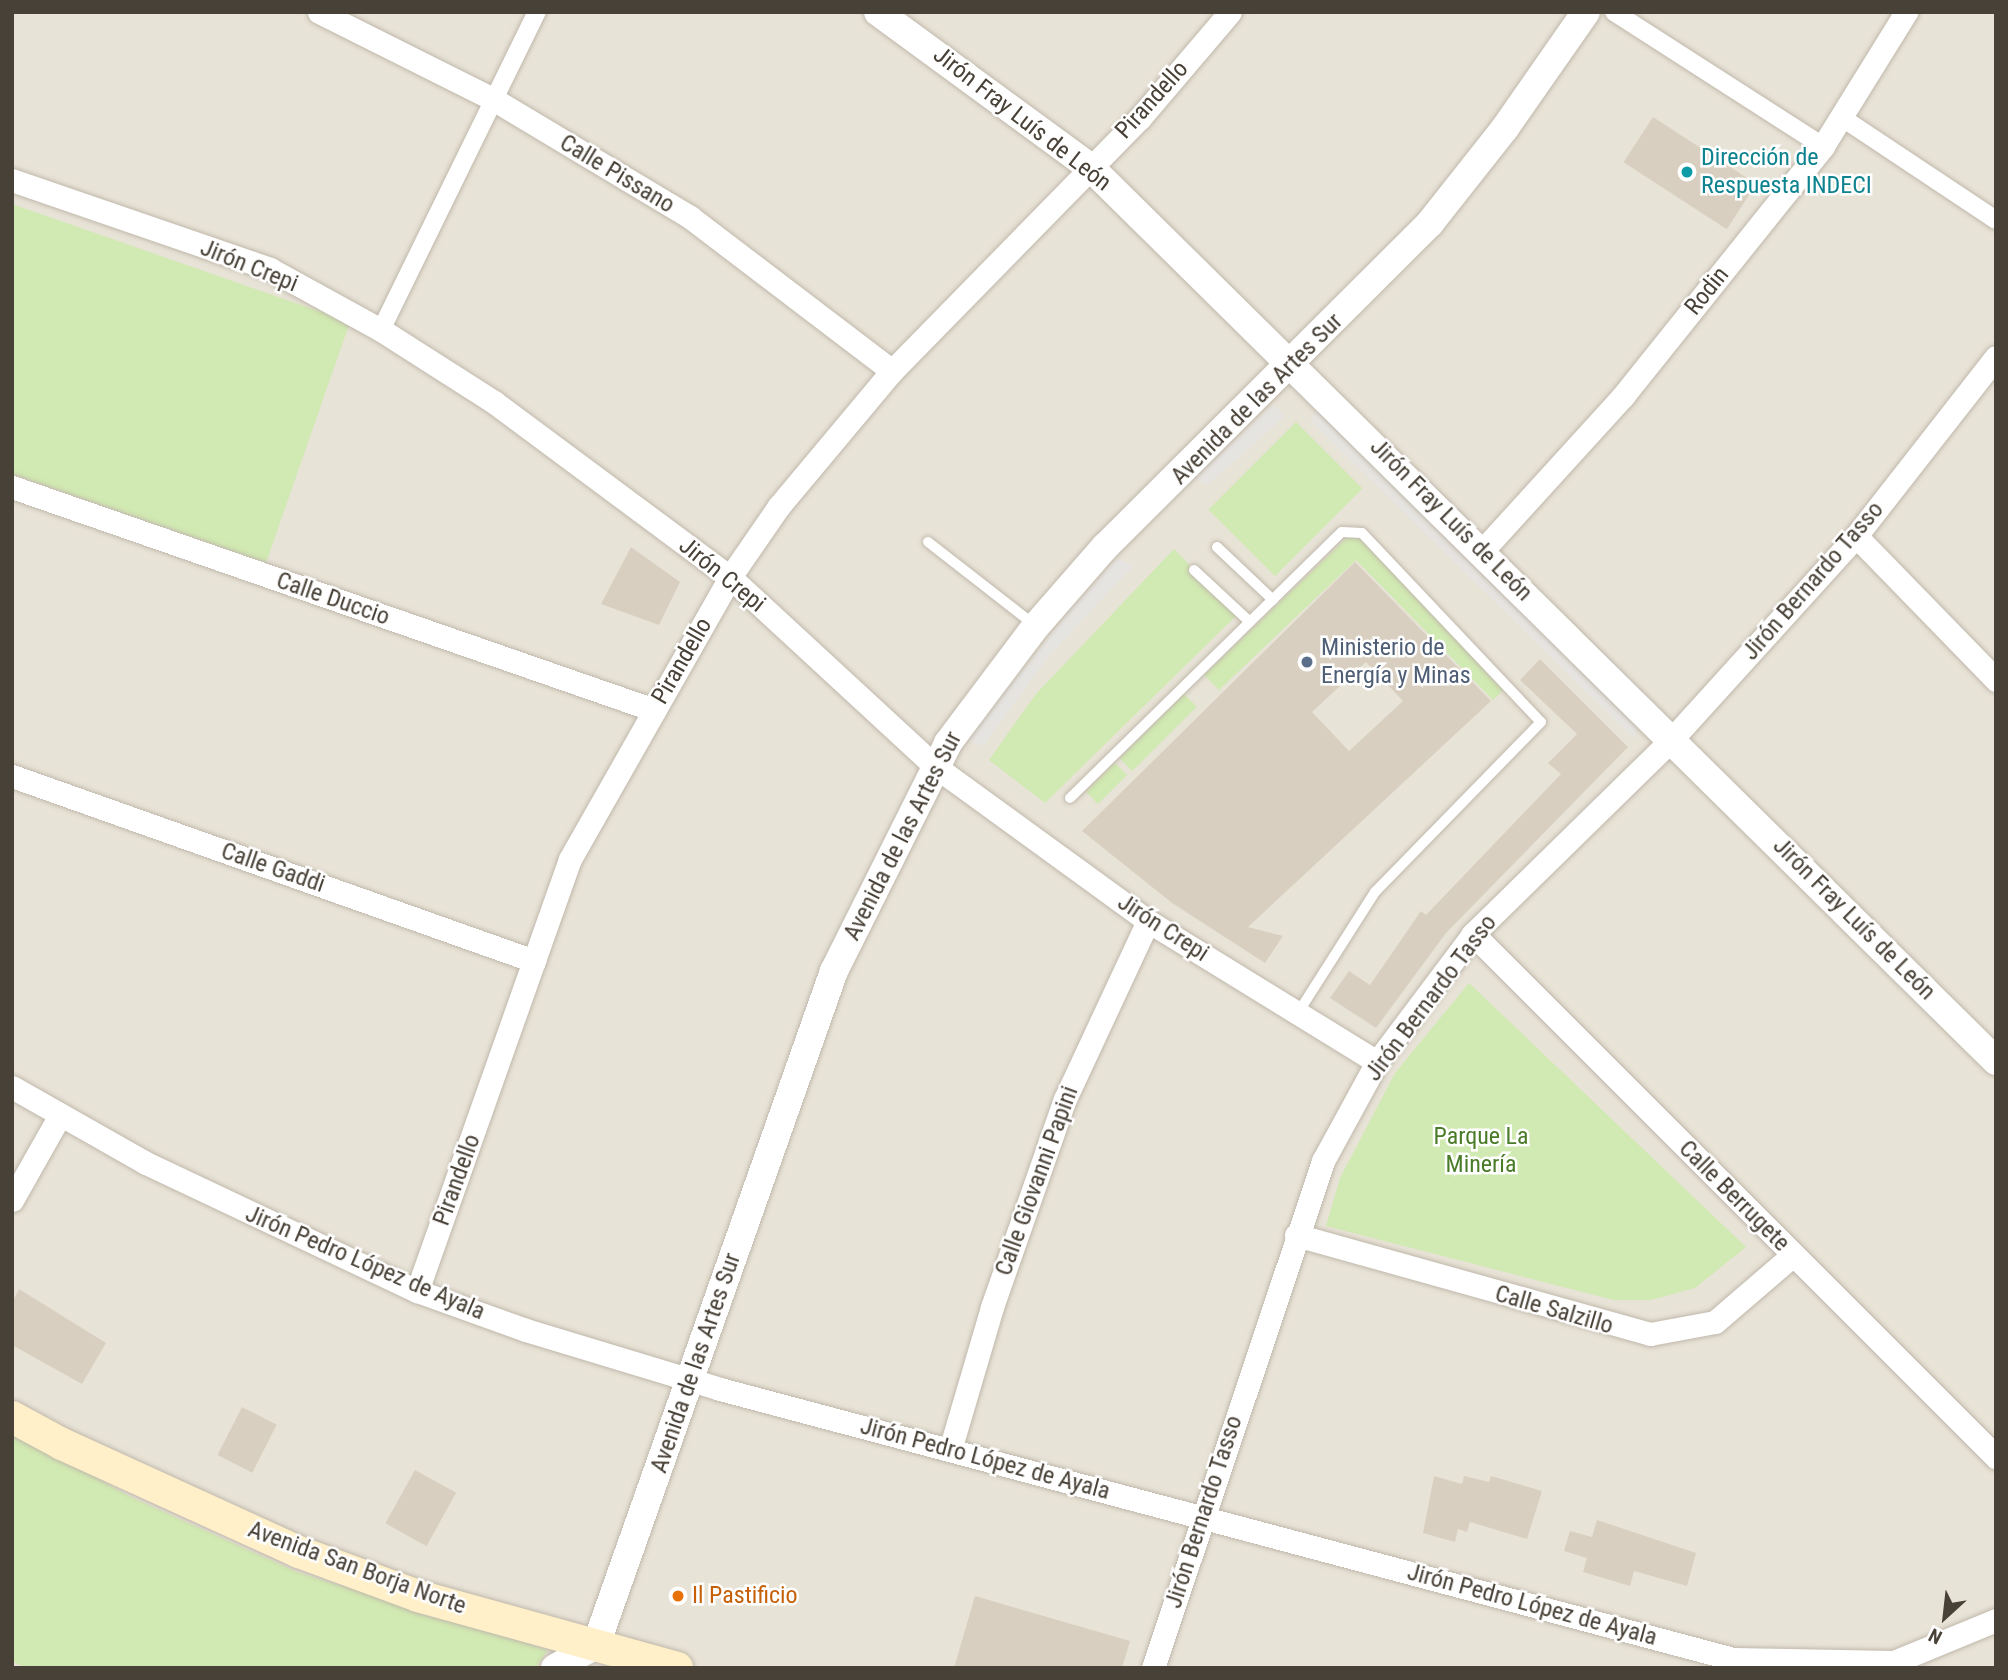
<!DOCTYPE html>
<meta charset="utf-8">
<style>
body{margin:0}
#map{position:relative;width:2008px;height:1680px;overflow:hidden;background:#f4f1e9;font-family:"Roboto Condensed",sans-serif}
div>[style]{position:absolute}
.residential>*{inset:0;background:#e8e3d7;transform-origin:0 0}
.green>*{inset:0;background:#d1e9b2;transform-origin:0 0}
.parking>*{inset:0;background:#e6e4e1}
.building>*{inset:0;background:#d9cfc1;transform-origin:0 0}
.roads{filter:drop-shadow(0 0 2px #c0b8ab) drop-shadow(0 0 2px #c0b8ab)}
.service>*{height:10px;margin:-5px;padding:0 5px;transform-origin:5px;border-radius:5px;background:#fff}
.pedestrian>*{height:18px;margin:-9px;padding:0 9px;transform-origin:9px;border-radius:9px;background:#fff}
.minor>*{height:23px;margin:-11.5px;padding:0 11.5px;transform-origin:11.5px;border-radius:11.5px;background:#fff}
.tertiary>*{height:28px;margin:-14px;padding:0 14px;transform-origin:14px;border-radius:14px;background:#fff}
.secondary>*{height:32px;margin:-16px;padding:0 16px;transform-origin:16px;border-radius:16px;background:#fff0c9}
.dots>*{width:19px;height:19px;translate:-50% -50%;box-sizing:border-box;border:4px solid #fff;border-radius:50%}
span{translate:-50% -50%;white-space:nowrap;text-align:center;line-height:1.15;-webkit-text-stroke:5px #fff;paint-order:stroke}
.street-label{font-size:24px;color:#484137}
.culture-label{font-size:24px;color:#0d838f}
.left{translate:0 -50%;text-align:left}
.service-label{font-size:24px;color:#4e5e75}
.park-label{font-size:24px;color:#4a7b29}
.food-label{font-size:24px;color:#c56008}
.frame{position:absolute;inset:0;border:14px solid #484137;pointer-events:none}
.north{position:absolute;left:1910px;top:1582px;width:70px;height:70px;-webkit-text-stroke:5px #fff;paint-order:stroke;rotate:207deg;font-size:19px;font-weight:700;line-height:28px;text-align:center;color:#484137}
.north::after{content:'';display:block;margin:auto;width:24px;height:32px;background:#484137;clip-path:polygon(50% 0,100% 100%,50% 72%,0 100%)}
</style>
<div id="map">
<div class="residential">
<div style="left:12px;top:12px;width:1984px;height:1656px"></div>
</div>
<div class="green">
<div style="clip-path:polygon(12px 204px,350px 322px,266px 563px,12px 474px)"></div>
<div style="left:1296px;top:422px;width:94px;height:124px;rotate:45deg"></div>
<div style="clip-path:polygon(1357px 528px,1510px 684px,1493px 700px,1356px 560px,1219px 690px,1204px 675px)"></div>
<div style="clip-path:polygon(1174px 549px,1238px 614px,1045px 803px,989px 760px,1036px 694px)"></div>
<div style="left:1184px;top:694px;width:18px;height:91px;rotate:45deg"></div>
<div style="left:1115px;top:763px;width:17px;height:41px;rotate:45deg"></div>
<div style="clip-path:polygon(1469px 983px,1746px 1247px,1695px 1288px,1651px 1300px,1614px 1300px,1326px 1226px,1340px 1178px,1395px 1073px)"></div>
<div style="clip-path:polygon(12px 1432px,133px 1498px,297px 1572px,548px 1650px,536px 1668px,25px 1668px,12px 1661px)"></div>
</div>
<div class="parking">
<div style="clip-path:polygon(1274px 405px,1285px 416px,1208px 485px,1194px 479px)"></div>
<div style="clip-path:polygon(1317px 406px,1638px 724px,1635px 739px,1311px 422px)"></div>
<div style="clip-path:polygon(1117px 559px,1134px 565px,1049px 656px,983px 746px,967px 741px,1071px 609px)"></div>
</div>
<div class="building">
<div style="left:1653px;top:117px;width:123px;height:54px;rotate:33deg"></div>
<div style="clip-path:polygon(631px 547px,680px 582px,659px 625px,601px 604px)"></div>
<div style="clip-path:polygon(evenodd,1355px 562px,1491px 701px,1248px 927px,1283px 936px,1265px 963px,1172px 903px,1082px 831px,1355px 562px,1366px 662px,1403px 701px,1349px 751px,1312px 712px,1366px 662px)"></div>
<div style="clip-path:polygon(1540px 659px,1628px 747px,1446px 933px,1376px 1028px,1330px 998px,1349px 971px,1370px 985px,1421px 911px,1426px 915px,1561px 774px,1548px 763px,1577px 734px,1520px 680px)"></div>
<div style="clip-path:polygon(19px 1289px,106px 1343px,82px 1384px,12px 1345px,12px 1303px)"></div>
<div style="left:242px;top:1407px;width:39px;height:54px;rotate:27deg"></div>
<div style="left:415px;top:1470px;width:47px;height:61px;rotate:29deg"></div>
<div style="clip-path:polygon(1434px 1476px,1462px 1484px,1464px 1476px,1489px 1482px,1491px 1476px,1542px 1491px,1527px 1539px,1470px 1522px,1467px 1532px,1458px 1529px,1455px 1542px,1423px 1533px)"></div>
<div style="clip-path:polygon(1597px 1520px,1696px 1553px,1687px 1586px,1634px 1571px,1630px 1586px,1583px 1572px,1587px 1558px,1564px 1551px,1570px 1531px,1592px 1537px)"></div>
<div style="clip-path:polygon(975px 1596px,1130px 1641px,1122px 1668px,954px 1668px)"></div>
</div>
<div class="roads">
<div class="service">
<div style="left:928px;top:542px;width:137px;rotate:37.9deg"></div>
<div style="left:1217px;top:547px;width:77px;rotate:43.4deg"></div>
<div style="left:1194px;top:570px;width:76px;rotate:42.9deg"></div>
<div style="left:1070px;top:798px;width:380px;rotate:-44.4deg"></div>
<div style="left:1342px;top:532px;width:20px;rotate:3deg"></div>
<div style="left:1362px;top:533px;width:260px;rotate:46.6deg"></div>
<div style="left:1541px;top:722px;width:238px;rotate:134.3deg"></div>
<div style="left:1375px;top:892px;width:143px;rotate:122.5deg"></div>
</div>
<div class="pedestrian">
<div style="left:1614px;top:12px;width:248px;rotate:32.7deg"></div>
<div style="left:1841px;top:117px;width:186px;rotate:33.6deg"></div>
<div style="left:381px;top:330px;width:354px;rotate:-63.9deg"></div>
</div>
<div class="minor">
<div style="left:319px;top:12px;width:195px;rotate:26.6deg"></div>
<div style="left:493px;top:99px;width:230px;rotate:30.9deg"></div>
<div style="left:690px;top:217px;width:254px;rotate:37.3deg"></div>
<div style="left:12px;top:180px;width:273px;rotate:19deg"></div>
<div style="left:270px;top:269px;width:127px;rotate:28.8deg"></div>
<div style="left:381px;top:330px;width:134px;rotate:32.5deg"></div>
<div style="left:494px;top:402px;width:294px;rotate:36.6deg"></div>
<div style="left:730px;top:577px;width:280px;rotate:42.7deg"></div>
<div style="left:936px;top:767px;width:262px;rotate:36deg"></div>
<div style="left:1148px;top:921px;width:269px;rotate:31.6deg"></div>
<div style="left:12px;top:487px;width:680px;rotate:19.15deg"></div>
<div style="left:1856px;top:536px;width:201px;rotate:45.8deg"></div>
<div style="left:1482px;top:551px;width:210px;rotate:-47.7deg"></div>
<div style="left:1623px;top:396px;width:320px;rotate:-51.3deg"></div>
<div style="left:1823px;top:146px;width:158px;rotate:-58.2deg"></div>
<div style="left:12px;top:776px;width:554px;rotate:19.51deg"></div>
<div style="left:1473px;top:934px;width:740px;rotate:45deg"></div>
<div style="left:12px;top:1087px;width:154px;rotate:29.6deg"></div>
<div style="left:146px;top:1163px;width:300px;rotate:25.3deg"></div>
<div style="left:417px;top:1291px;width:116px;rotate:19.7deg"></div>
<div style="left:526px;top:1330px;width:203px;rotate:16.9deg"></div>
<div style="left:720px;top:1389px;width:1048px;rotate:14.92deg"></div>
<div style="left:1733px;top:1659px;width:161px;rotate:1.1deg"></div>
<div style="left:1894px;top:1662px;width:110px;rotate:-22.4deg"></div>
<div style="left:12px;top:1200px;width:98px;rotate:-60.5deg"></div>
<div style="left:1296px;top:1235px;width:368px;rotate:15.6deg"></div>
<div style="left:1650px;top:1334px;width:66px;rotate:-10.5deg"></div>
<div style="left:1715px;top:1322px;width:103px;rotate:-40.7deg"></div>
<div style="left:417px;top:1291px;width:458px;rotate:-70.5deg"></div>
<div style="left:570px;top:859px;width:324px;rotate:-60.4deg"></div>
<div style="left:730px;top:577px;width:86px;rotate:-55.4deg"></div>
<div style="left:779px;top:506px;width:176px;rotate:-50.1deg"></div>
<div style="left:892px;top:371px;width:353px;rotate:-45.6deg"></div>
<div style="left:1139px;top:119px;width:140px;rotate:-49.6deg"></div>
<div style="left:950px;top:1450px;width:149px;rotate:-73.6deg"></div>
<div style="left:992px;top:1307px;width:220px;rotate:-70.7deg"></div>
<div style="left:1065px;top:1099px;width:196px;rotate:-65deg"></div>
<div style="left:1153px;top:1668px;width:535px;rotate:-71.46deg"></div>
<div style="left:1323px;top:1161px;width:113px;rotate:-61.4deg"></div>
<div style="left:1377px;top:1062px;width:160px;rotate:-53.1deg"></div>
<div style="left:1473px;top:934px;width:279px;rotate:-44.4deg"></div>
<div style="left:1672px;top:739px;width:274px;rotate:-47.8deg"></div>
<div style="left:1856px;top:536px;width:227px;rotate:-52deg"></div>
</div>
<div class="tertiary">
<div style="left:878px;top:12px;width:263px;rotate:36.2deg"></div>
<div style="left:1090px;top:167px;width:1273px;rotate:44.62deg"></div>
<div style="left:596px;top:1645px;width:715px;rotate:-70.55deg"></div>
<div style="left:834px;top:971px;width:255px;rotate:-63.4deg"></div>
<div style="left:948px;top:743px;width:146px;rotate:-53.1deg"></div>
<div style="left:1036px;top:626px;width:105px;rotate:-48.9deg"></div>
<div style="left:1105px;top:547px;width:459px;rotate:-44.9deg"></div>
<div style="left:1430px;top:223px;width:121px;rotate:-51.7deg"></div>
<div style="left:1505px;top:128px;width:141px;rotate:-55.1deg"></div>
<div style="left:555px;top:1668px;width:47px;rotate:-29.3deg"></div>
</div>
<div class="secondary">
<div style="left:12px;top:1417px;width:57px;rotate:28.4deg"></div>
<div style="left:62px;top:1444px;width:260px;rotate:24.5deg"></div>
<div style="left:299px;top:1552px;width:127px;rotate:20.3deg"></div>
<div style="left:418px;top:1596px;width:269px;rotate:15.5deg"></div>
</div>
</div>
<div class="dots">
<div style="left:1687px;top:172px;background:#0f9aa8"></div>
<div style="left:1307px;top:662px;background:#5c6f8a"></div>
<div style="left:678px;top:1596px;background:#e8710a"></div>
</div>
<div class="street-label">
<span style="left:1152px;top:100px;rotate:-48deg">Pirandello</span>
<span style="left:1022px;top:119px;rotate:38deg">Jirón Fray Luís de León</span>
<span style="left:617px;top:174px;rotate:31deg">Calle Pissano</span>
<span style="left:249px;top:266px;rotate:22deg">Jirón Crepi</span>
<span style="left:1707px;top:291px;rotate:-51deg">Rodin</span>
<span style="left:1257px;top:399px;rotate:-45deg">Avenida de las Artes Sur</span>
<span style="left:1451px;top:520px;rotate:45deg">Jirón Fray Luís de León</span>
<span style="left:722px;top:575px;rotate:39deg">Jirón Crepi</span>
<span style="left:1813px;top:581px;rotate:-49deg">Jirón Bernardo Tasso</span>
<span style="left:333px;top:599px;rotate:19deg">Calle Duccio</span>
<span style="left:682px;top:661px;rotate:-60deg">Pirandello</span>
<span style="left:903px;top:836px;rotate:-63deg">Avenida de las Artes Sur</span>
<span style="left:273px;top:868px;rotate:19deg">Calle Gaddi</span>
<span style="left:1854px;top:919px;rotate:45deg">Jirón Fray Luís de León</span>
<span style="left:1163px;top:928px;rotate:33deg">Jirón Crepi</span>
<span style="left:1431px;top:998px;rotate:-53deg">Jirón Bernardo Tasso</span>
<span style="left:457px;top:1180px;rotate:-70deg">Pirandello</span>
<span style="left:1037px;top:1181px;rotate:-70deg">Calle Giovanni Papini</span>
<span style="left:1734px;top:1196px;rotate:45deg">Calle Berrugete</span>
<span style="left:365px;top:1263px;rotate:23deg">Jirón Pedro López de Ayala</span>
<span style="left:1554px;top:1310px;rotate:16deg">Calle Salzillo</span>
<span style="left:696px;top:1363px;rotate:-71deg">Avenida de las Artes Sur</span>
<span style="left:985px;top:1459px;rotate:15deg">Jirón Pedro López de Ayala</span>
<span style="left:1204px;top:1512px;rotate:-72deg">Jirón Bernardo Tasso</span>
<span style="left:357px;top:1568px;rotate:20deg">Avenida San Borja Norte</span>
<span style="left:1532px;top:1605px;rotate:15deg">Jirón Pedro López de Ayala</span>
</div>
<div class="culture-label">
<span class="left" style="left:1701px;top:172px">Dirección de<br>Respuesta INDECI</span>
</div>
<div class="service-label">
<span class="left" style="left:1321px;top:662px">Ministerio de<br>Energía y Minas</span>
</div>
<div class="park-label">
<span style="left:1481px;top:1151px">Parque La<br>Minería</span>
</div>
<div class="food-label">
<span class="left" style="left:692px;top:1596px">Il Pastificio</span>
</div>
<div class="frame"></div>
<div class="north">N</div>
</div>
